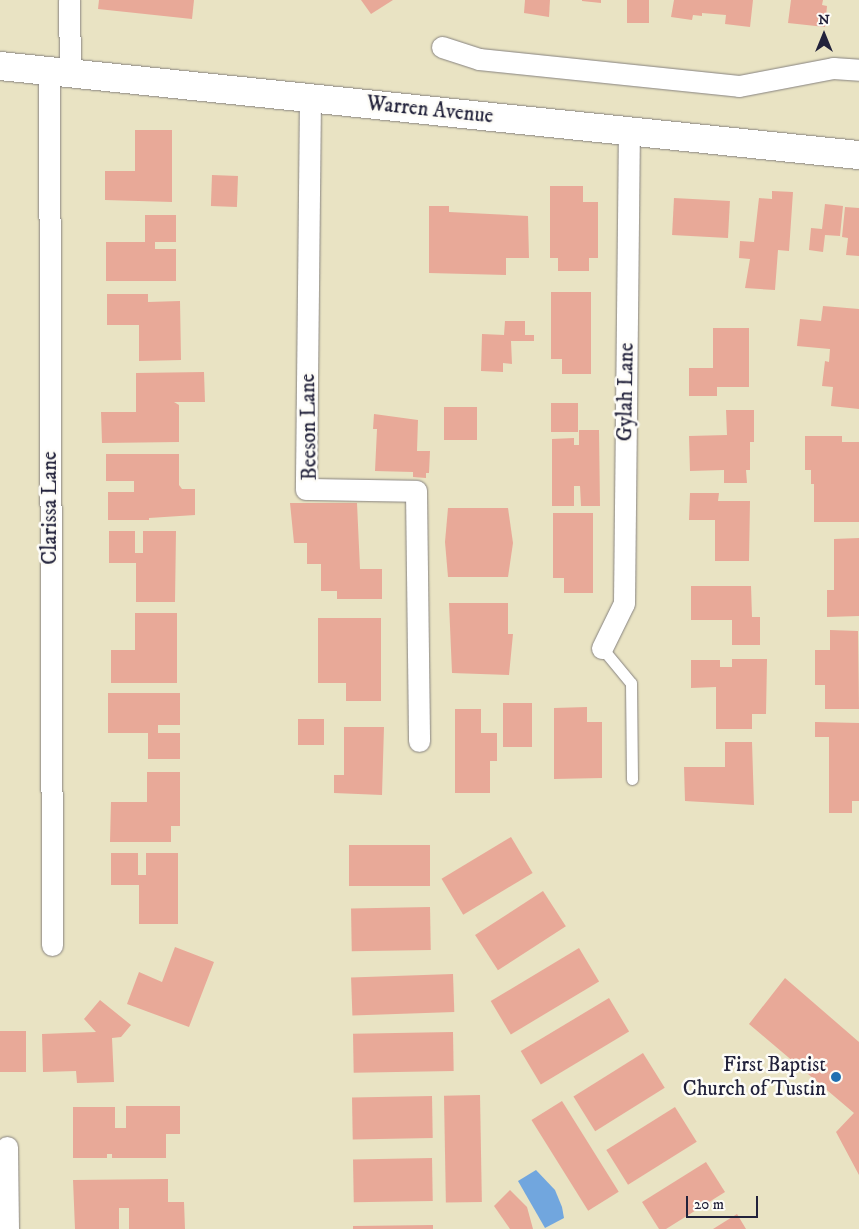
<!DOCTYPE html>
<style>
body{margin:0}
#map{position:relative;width:859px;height:1229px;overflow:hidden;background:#e9e3c3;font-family:"IM FELL DW Pica",serif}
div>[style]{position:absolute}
.water>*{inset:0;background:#71a6de}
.building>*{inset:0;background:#e8a998;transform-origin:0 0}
.roads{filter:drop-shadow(0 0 1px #86827f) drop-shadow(0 0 1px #86827f)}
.service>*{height:11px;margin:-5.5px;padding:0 5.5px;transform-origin:5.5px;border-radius:5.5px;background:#fff}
.minor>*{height:21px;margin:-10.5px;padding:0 10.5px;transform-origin:10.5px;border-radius:10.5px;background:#fff}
.tertiary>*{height:28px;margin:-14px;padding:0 14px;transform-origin:14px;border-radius:14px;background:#fff}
.dots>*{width:14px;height:14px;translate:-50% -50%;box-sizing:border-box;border:2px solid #fdfcf7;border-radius:50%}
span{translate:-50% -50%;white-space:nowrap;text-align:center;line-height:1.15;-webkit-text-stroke:5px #fdfcf7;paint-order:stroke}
.street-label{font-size:21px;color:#22223b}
.poi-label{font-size:21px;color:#22223b}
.right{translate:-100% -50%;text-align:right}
.north{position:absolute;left:799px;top:10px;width:50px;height:50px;-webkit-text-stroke:4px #fdfcf7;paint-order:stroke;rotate:0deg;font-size:14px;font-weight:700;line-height:20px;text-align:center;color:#22223b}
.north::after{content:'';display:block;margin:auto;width:18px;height:22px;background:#22223b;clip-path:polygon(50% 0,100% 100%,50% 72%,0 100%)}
.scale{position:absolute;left:686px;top:1196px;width:72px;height:22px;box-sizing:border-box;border:2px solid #22223b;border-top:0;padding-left:6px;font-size:15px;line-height:18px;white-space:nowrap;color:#22223b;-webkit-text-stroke:4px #fdfcf7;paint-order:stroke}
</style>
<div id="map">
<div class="water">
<div style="clip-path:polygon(536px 1170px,555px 1190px,562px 1207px,564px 1218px,545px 1228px,518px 1181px)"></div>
</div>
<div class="building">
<div style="clip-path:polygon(99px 0,194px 0,192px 19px,98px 9px)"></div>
<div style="clip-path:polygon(361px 0,393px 0,371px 14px)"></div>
<div style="clip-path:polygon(525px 0,550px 0,549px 17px,524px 13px)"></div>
<div style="clip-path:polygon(582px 0,601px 0,601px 3px,582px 1px)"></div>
<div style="left:627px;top:0;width:22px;height:23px"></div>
<div style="clip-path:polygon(674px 0,753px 0,750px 27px,725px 24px,726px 15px,702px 13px,702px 16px,693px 15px,692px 20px,671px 17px)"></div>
<div style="clip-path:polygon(791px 0,823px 0,822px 5px,827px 6px,825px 27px,788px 23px)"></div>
<div style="clip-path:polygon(135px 130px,172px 130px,172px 202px,105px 200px,105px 171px,135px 171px)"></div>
<div style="left:212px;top:175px;width:26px;height:31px;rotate:2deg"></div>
<div style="clip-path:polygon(550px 186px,583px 186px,583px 202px,598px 202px,598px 258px,589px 258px,589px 271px,558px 271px,558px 258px,550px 258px)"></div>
<div style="clip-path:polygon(772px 191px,793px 192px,789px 251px,778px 250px,775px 290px,745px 288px,750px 259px,739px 258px,740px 241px,754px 242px,759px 198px,772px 199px)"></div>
<div style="left:674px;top:198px;width:56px;height:37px;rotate:3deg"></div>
<div style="clip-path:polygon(825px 204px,843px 206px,840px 236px,825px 235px,823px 252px,809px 250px,811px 228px,822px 229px)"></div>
<div style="clip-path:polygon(429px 206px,449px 206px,449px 212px,528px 216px,529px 258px,506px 258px,506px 275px,429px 273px)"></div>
<div style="clip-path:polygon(845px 207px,859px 208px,859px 256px,846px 255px,848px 238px,842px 237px)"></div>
<div style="clip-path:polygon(145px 215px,176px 215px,176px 242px,155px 242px,155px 249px,176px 249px,176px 281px,106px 281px,106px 242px,145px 242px)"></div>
<div style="clip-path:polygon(551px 292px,591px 292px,591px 374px,562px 374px,562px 359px,551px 359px)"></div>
<div style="clip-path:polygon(107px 294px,148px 294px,148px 302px,180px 301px,181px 360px,139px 361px,139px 325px,107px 325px)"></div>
<div style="clip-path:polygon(823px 306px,859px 309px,859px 409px,831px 406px,833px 387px,822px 386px,825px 361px,829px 362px,830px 349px,797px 346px,800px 319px,821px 321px)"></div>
<div style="clip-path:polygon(505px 321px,525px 321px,525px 335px,534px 335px,534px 341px,511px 341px,512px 364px,503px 363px,503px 372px,481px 371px,482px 334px,504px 335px)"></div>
<div style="clip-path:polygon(713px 328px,749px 328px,749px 387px,717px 387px,717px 396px,689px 396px,689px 368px,713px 368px)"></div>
<div style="clip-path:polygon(204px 372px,205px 402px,174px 402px,179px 405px,179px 442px,102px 443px,101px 412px,136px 412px,136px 373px)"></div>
<div style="left:551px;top:403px;width:27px;height:29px"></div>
<div style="left:444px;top:407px;width:33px;height:33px"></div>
<div style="clip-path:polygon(726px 410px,754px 410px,754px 442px,750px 442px,750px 470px,746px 470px,747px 483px,724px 483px,724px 470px,690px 471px,689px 436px,727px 435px)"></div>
<div style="clip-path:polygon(374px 414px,418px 420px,417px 451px,430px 451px,429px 473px,426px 473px,426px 478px,413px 477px,413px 472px,375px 471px,377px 429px,373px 429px)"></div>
<div style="clip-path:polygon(579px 430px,599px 430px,600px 506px,581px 506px,580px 486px,574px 486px,574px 506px,552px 506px,552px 439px,574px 438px,574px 445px,579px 445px)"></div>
<div style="clip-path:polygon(805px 436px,842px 436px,842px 442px,859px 442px,859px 522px,814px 522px,814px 484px,811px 484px,811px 470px,805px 470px)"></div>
<div style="clip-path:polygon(106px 454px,179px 454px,179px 485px,182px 489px,195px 489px,195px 515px,149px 518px,149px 520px,108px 520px,108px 492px,134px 492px,134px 481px,106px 481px)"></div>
<div style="clip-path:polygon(690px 493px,719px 493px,718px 501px,750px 501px,749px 561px,715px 561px,715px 520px,689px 520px)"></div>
<div style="clip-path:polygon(290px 503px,357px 503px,360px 569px,382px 569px,382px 599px,337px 599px,337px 591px,321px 591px,321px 564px,307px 564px,307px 543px,294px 543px)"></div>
<div style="clip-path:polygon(448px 508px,508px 508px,513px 543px,508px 577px,448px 577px,445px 542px)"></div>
<div style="clip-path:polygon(553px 513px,593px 513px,593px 593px,564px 593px,564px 578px,553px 578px)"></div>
<div style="clip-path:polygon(109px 531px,135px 531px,135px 553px,143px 553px,143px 531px,176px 531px,175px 602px,136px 602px,136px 563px,109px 563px)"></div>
<div style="clip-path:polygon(859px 538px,859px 616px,827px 617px,827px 590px,834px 590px,834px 539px)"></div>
<div style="clip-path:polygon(691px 586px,751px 586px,752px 617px,760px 617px,760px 645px,732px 645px,732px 620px,691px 620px)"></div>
<div style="clip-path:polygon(449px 603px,508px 603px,508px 634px,513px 634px,509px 675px,452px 673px)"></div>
<div style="clip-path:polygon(135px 613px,177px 613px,177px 683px,111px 683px,111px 650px,135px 650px)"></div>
<div style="clip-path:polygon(318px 618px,381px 618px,381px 701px,346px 701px,346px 683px,318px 683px)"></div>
<div style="clip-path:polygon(830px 630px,858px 631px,859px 709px,825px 709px,825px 685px,815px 685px,815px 650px,830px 650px)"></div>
<div style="clip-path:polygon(732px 659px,767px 659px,766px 714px,752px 714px,752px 729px,716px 729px,716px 687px,691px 688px,691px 660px,720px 660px,720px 667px,732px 667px)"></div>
<div style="clip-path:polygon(108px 693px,180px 693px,180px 725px,158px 725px,158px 733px,180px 733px,180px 759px,148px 759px,148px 733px,108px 733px)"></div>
<div style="left:503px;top:703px;width:29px;height:44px"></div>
<div style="clip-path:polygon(587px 707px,587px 722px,602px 722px,602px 778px,554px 779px,554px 708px)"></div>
<div style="clip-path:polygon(455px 709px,481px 709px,481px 733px,497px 733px,497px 761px,490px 761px,490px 793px,455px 793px)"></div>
<div style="left:298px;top:719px;width:26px;height:26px"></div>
<div style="clip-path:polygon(815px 722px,859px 723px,859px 801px,852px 801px,852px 813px,829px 813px,829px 737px,815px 737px)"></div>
<div style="clip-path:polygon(344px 727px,384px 727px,382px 795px,334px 793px,334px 775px,344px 775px)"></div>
<div style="clip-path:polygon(725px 742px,752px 742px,754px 805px,685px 801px,684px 767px,725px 767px)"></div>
<div style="clip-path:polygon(147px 772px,180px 772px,180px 826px,171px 826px,171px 842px,110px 842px,111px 802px,147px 802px)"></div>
<div style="left:511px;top:837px;width:42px;height:81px;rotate:59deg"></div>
<div style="left:430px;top:845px;width:41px;height:81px;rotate:90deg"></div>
<div style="clip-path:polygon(111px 853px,138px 853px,138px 875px,146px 875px,146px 853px,178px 853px,178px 924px,139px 924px,139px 885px,111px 885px)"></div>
<div style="left:543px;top:891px;width:42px;height:81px;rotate:57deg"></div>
<div style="left:430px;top:907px;width:43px;height:79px;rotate:89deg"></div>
<div style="clip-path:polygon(175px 947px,214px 962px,189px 1027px,127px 1004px,139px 972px,162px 982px)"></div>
<div style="left:579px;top:948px;width:39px;height:103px;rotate:59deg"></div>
<div style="left:453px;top:974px;width:38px;height:102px;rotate:88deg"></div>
<div style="clip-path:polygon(785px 978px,859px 1042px,859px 1175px,836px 1132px,854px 1113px,749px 1024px)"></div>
<div style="left:609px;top:998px;width:39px;height:103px;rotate:59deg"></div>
<div style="clip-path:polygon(100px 1000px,131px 1025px,121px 1037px,112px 1038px,114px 1082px,77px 1083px,76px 1071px,43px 1072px,42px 1034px,96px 1032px,84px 1019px)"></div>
<div style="left:0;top:1031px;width:26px;height:41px"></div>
<div style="left:453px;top:1032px;width:39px;height:100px;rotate:89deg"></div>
<div style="left:643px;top:1053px;width:41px;height:82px;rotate:58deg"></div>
<div style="left:480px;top:1095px;width:107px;height:36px;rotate:89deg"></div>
<div style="left:432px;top:1096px;width:42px;height:80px;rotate:89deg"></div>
<div style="left:562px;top:1101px;width:107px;height:36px;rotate:58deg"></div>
<div style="clip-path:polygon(126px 1106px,180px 1106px,180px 1134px,166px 1134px,166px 1158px,112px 1158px,112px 1154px,107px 1154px,107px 1158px,73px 1158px,73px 1107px,115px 1107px,115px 1128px,126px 1128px)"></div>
<div style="left:675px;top:1107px;width:41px;height:81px;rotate:58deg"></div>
<div style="left:432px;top:1158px;width:43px;height:79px;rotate:89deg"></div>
<div style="clip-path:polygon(706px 1162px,725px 1192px,666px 1229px,659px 1229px,642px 1202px)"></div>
<div style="clip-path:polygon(168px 1179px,168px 1202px,184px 1202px,185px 1229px,129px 1229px,129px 1208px,119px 1208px,119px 1229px,75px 1229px,73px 1180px)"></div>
<div style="clip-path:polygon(510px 1190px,527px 1207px,533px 1229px,510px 1229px,494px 1206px)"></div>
<div style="clip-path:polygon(737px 1214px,746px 1229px,713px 1229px)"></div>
<div style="clip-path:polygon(433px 1225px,433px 1229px,353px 1229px,353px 1226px)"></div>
</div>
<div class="roads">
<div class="service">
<div style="left:602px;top:648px;width:45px;rotate:50.4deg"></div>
<div style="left:631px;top:683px;width:96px;rotate:89.4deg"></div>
</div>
<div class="minor">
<div style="left:69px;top:0;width:73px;rotate:89.2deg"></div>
<div style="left:442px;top:47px;width:39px;rotate:18deg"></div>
<div style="left:479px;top:59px;width:261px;rotate:5.9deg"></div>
<div style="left:739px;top:86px;width:96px;rotate:-10.8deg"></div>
<div style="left:833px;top:68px;width:26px;rotate:4deg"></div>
<div style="left:49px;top:71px;width:874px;rotate:89.8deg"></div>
<div style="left:310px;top:98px;width:391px;rotate:90.6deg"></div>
<div style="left:306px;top:489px;width:110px;rotate:1deg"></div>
<div style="left:416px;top:491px;width:250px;rotate:89.3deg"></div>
<div style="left:602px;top:648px;width:50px;rotate:-63.9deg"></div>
<div style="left:624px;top:603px;width:472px;rotate:-89.4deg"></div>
<div style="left:7px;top:1147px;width:82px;rotate:89.3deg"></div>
</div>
<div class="tertiary">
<div style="left:0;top:66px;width:864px;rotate:5.92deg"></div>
</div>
</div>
<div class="dots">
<div style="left:836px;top:1077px;background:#1f6fb2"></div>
</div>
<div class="street-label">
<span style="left:430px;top:110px;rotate:6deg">Warren Avenue</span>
<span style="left:626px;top:392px;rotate:-89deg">Gylah Lane</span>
<span style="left:309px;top:427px;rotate:-91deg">Beeson Lane</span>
<span style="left:50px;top:508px;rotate:-90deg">Clarissa Lane</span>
</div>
<div class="poi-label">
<span class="right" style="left:826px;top:1077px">First Baptist<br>Church of Tustin</span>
</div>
<div class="north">N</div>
<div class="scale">20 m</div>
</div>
